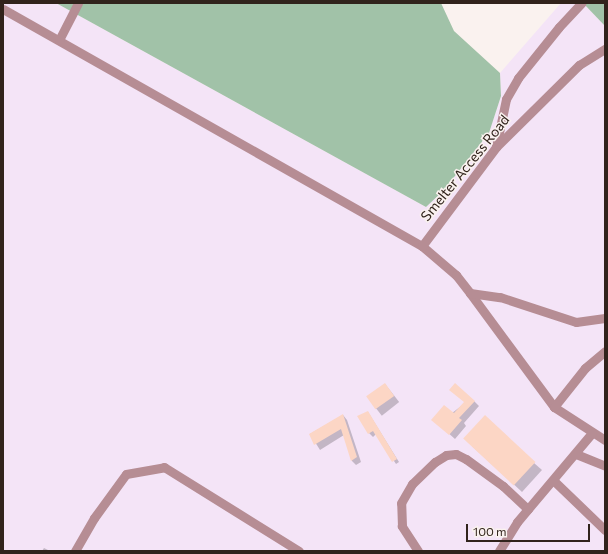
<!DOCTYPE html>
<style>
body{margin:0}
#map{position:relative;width:608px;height:554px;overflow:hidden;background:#faf2ef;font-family:Commissioner,sans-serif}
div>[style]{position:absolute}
.industrial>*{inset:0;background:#f4e4f7}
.forest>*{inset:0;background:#a1c2a8}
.shadow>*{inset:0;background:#0003;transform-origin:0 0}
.building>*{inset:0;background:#fcd6c5;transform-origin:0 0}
.minor>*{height:9px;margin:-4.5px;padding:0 4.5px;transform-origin:4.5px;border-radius:4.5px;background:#b68d94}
span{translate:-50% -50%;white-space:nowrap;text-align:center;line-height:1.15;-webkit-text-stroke:3px #faf2ef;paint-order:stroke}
.street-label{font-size:14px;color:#31231c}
.frame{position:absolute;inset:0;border:4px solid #31231c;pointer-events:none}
.scale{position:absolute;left:466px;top:524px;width:124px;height:18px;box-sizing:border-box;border:2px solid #31231c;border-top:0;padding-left:5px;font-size:12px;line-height:14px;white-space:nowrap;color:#31231c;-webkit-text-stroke:3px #faf2ef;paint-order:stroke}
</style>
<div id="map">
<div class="industrial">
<div style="clip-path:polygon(3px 3px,56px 3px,426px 207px,443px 191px,489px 133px,501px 96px,500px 73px,561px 3px,583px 3px,605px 26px,605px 551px,3px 551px)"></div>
</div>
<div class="forest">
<div style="clip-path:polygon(56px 3px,441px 3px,454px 31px,500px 73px,501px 96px,489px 133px,443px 191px,426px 207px)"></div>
<div style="clip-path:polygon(583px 3px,605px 3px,605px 26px)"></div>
</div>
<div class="shadow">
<div style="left:385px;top:384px;width:23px;height:22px;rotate:52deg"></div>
<div style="clip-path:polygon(474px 401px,479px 406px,464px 423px,466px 426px,455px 439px,438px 424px,465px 403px)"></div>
<div style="clip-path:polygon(368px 412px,399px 462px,396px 464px,376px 434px,373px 437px,369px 433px)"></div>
<div style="clip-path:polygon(343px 415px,347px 420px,361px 462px,356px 465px,352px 461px,344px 435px,320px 450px,310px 434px)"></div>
<div style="clip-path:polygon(472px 446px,534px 463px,542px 470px,522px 492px)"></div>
<div style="clip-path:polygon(44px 548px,48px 550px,49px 551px,42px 551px)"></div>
</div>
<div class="building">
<div style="left:385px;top:383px;width:16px;height:23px;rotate:55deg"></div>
<div style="clip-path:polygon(455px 383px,475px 401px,459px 418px,462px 420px,449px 435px,431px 420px,444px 405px,454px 413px,464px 402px,449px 390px)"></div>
<div style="clip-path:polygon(368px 411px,397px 459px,392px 462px,373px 431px,368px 434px,357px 416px)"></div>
<div style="clip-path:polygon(343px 414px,357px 457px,351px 461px,341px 429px,314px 445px,309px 434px)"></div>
<div style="left:485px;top:415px;width:69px;height:32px;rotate:43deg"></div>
</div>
<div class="minor">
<div style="left:3px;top:9px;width:481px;rotate:29.5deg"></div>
<div style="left:422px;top:246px;width:45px;rotate:40.5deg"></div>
<div style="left:456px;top:275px;width:23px;rotate:52deg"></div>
<div style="left:470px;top:293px;width:142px;rotate:53.6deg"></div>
<div style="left:554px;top:407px;width:61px;rotate:32.9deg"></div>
<div style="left:59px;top:40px;width:42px;rotate:-62.8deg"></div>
<div style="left:496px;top:147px;width:49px;rotate:-78.2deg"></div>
<div style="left:506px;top:99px;width:24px;rotate:-60deg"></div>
<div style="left:518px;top:78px;width:65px;rotate:-51.2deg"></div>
<div style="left:559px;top:27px;width:33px;rotate:-47deg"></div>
<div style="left:422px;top:246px;width:124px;rotate:-53.2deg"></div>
<div style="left:496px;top:147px;width:117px;rotate:-44.7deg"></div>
<div style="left:579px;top:65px;width:31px;rotate:-32deg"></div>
<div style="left:470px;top:293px;width:30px;rotate:8deg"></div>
<div style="left:500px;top:297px;width:80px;rotate:18.2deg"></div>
<div style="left:576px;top:322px;width:29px;rotate:-8deg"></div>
<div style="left:554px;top:407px;width:50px;rotate:-51.5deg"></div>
<div style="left:585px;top:368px;width:26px;rotate:-40deg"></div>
<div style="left:576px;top:454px;width:31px;rotate:22deg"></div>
<div style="left:553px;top:480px;width:72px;rotate:43.9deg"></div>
<div style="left:75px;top:551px;width:38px;rotate:-60deg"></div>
<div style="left:94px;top:518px;width:54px;rotate:-54deg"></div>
<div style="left:126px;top:474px;width:39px;rotate:-10deg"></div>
<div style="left:164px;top:467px;width:159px;rotate:31.9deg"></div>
<div style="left:418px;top:551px;width:30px;rotate:-123deg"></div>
<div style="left:402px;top:526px;width:23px;rotate:-92deg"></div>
<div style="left:401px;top:503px;width:22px;rotate:-60deg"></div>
<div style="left:412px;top:484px;width:32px;rotate:-44deg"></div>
<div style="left:435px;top:462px;width:13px;rotate:-32deg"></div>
<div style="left:446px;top:455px;width:10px;rotate:-6deg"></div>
<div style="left:456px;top:454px;width:11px;rotate:27deg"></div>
<div style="left:466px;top:459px;width:46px;rotate:36.1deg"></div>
<div style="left:503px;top:486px;width:34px;rotate:43deg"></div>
<div style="left:499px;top:551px;width:34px;rotate:-58deg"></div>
<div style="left:517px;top:522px;width:116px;rotate:-49.9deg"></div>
</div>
<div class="street-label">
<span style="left:465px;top:168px;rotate:-51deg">Smelter Access Road</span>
</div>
<div class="frame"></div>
<div class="scale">100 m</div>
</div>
